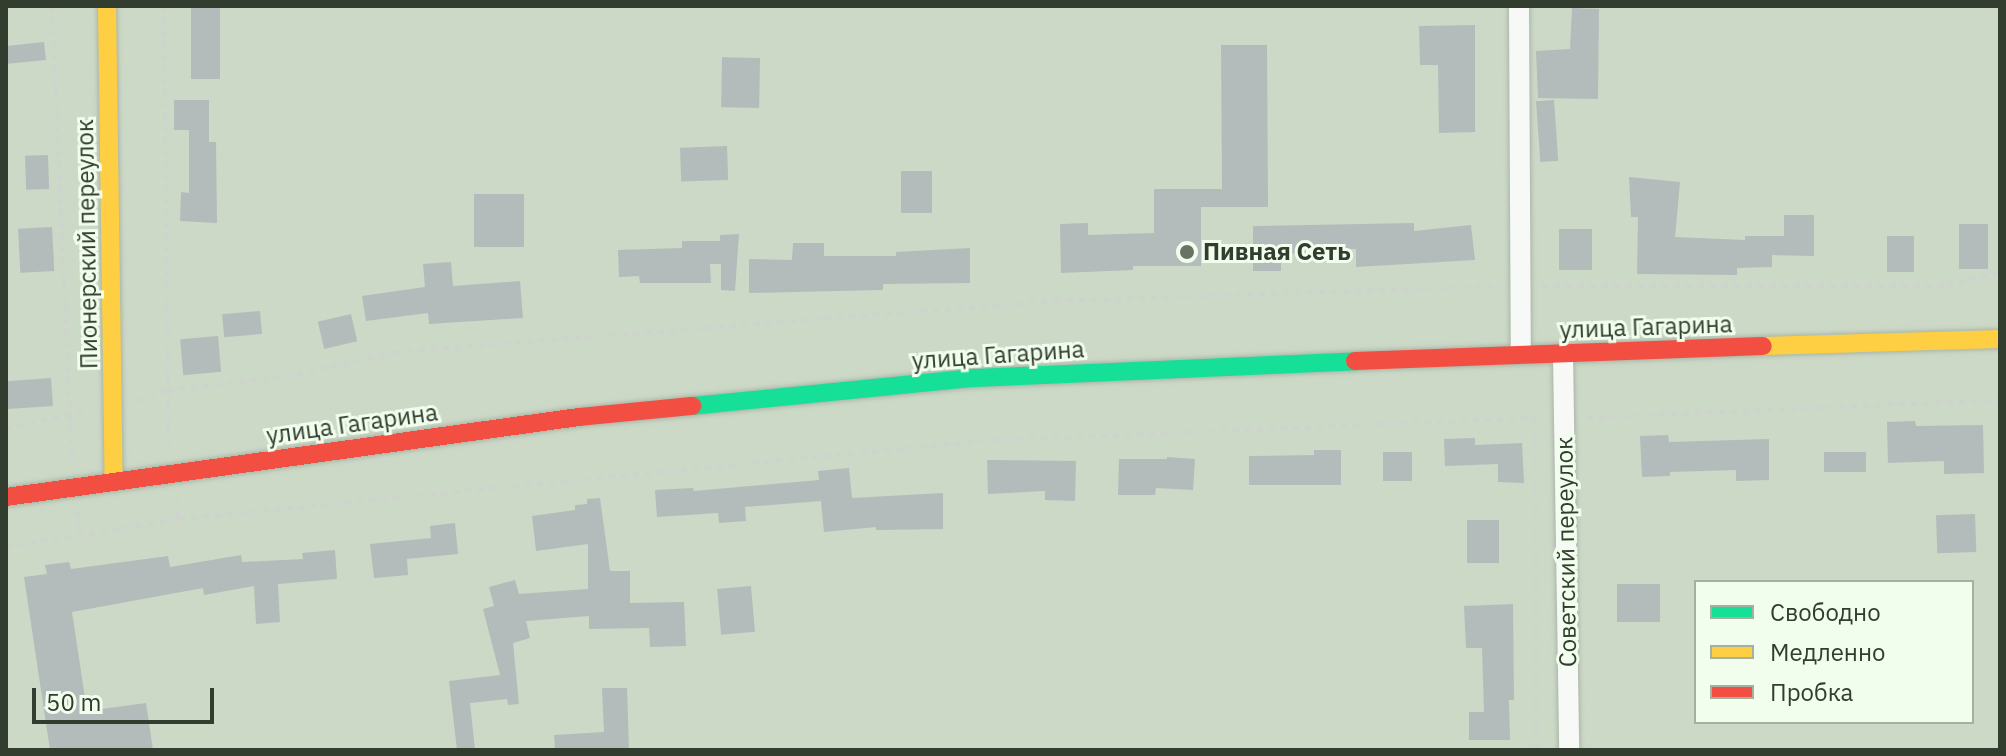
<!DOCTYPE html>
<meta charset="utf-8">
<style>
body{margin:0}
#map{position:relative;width:2006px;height:756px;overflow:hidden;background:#ccd9c7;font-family:"IBM Plex Sans",sans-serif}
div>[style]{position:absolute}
.building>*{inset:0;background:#b3bcba;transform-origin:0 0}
.path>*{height:4px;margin-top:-2px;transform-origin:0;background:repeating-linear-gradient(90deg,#cfd3ce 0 6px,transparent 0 12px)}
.roads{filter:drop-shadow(0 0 2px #abb5a7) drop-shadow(0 0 2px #abb5a7)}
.street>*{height:20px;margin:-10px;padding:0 10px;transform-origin:10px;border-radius:10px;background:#f7f9f7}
.fast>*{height:18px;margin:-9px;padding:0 9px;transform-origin:9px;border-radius:9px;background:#16e098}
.slow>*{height:18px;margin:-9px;padding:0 9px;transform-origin:9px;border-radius:9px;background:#ffcf43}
.jam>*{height:18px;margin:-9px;padding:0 9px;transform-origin:9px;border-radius:9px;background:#f24e42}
.dots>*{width:22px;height:22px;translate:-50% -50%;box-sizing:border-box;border:4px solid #f1fded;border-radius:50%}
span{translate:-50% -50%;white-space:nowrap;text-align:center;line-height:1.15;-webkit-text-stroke:6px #f1fded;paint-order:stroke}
.street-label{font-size:24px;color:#323c2f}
.poi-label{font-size:24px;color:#323c2f;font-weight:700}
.left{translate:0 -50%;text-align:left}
.frame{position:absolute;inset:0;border:8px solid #323c2f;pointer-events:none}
.legend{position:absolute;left:1694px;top:580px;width:280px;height:144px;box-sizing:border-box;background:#f1fded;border:2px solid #a5b0a1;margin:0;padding:10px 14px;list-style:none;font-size:24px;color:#323c2f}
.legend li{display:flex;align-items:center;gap:16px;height:40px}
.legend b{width:40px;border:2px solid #a5b0a1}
.scale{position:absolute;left:32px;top:688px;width:182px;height:36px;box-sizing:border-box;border:4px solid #323c2f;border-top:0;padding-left:10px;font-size:24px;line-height:28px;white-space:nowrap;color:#323c2f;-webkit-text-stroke:6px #f1fded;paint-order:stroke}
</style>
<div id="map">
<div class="building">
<div style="left:191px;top:6px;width:29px;height:73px"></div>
<div style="clip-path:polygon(1572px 8px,1599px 9px,1598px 99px,1538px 98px,1536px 51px,1570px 49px)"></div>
<div style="clip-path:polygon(1475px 25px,1475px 132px,1439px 133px,1438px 65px,1420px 65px,1419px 26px)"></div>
<div style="left:44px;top:42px;width:18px;height:38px;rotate:84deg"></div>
<div style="clip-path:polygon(1221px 45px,1267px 45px,1268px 207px,1201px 207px,1201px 266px,1133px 266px,1133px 270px,1061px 273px,1060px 224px,1088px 223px,1088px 235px,1154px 233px,1154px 189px,1222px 189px)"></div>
<div style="left:760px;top:58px;width:50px;height:38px;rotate:91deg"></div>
<div style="clip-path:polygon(174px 100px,209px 100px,209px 142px,216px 142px,217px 223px,180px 221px,181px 192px,189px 193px,189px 130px,174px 130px)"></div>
<div style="left:1554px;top:100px;width:61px;height:18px;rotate:86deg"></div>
<div style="left:727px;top:146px;width:34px;height:47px;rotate:88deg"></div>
<div style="left:48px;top:155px;width:34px;height:23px;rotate:88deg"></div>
<div style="left:901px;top:171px;width:31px;height:42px"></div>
<div style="clip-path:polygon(1629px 177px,1680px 182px,1675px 237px,1745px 240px,1745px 236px,1784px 236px,1784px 215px,1814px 215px,1814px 256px,1772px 255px,1772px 267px,1737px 268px,1737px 275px,1637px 274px,1638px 217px,1631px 217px)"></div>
<div style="left:474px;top:194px;width:50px;height:53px"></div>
<div style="clip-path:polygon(1414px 223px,1414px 231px,1471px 225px,1475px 260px,1356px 267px,1356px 249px,1309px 249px,1309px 253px,1281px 254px,1281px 271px,1253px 271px,1253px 226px)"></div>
<div style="left:1959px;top:224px;width:29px;height:45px"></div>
<div style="left:52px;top:227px;width:44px;height:34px;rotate:87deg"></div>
<div style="left:1559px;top:229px;width:33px;height:41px"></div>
<div style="clip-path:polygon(739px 234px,735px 291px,721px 290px,721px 264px,710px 264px,711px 283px,640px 283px,639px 276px,619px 277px,618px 250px,682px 248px,682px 241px,720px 241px,720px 235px)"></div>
<div style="left:1887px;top:236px;width:27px;height:36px"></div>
<div style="clip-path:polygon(793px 243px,824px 243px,824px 256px,896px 256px,896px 252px,970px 248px,970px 283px,883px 284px,883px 290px,749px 293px,749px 259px,792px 260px)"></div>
<div style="clip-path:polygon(451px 262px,453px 286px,520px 281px,523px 318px,429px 324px,428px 313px,366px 321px,362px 296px,425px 287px,423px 264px)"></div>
<div style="left:260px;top:311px;width:23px;height:38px;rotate:85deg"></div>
<div style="left:351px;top:314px;width:28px;height:34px;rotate:77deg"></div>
<div style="left:218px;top:336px;width:36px;height:38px;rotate:85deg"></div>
<div style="left:51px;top:378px;width:28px;height:45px;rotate:86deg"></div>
<div style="clip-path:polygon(1915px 421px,1916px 426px,1983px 425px,1984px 473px,1944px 474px,1944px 461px,1888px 463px,1887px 422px)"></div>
<div style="clip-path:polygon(1668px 435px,1669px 442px,1769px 439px,1769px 480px,1736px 481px,1736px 470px,1670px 472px,1670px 476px,1642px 477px,1640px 436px)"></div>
<div style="clip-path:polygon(1475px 438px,1475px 445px,1522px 443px,1524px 483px,1498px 482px,1498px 464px,1445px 466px,1444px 439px)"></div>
<div style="clip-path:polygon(1314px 450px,1341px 450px,1341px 485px,1249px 485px,1249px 456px,1314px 455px)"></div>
<div style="left:1383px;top:452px;width:29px;height:29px"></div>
<div style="left:1824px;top:452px;width:42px;height:20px"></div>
<div style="clip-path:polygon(1167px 457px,1195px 459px,1193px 490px,1156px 488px,1155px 495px,1118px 495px,1119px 459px,1167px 459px)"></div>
<div style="clip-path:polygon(987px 460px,1076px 461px,1075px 501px,1045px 500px,1045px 491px,988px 494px)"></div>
<div style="clip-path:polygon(849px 468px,852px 498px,943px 493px,943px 529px,876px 530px,876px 527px,824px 532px,821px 501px,745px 507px,746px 521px,719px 523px,718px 513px,657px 517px,655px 490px,693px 488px,694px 491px,819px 480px,818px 471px)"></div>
<div style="clip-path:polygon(600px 498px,610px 571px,630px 571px,630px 603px,684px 602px,686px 646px,650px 647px,649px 628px,589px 629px,589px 616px,526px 621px,530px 638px,513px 643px,519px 704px,508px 705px,507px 699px,470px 703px,475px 750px,457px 750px,449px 681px,500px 675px,483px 609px,494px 606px,489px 587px,515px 580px,519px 594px,588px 589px,588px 544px,536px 551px,532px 516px,575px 510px,575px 505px,587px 504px,587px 499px)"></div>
<div style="left:1975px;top:514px;width:38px;height:39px;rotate:88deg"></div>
<div style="left:1467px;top:520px;width:32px;height:43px"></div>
<div style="clip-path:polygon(455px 523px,458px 554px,407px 559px,408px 575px,374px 578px,370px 544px,431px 538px,430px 526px)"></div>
<div style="clip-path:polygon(335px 550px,337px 579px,278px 584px,280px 622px,256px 624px,254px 586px,204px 595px,203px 588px,72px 612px,87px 711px,146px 703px,153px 750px,50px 750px,24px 577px,47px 574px,45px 565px,69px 562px,71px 569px,168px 556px,170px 567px,241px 555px,242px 562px,303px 559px,302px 553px)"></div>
<div style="left:1617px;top:584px;width:43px;height:38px"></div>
<div style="left:751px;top:586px;width:46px;height:34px;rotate:85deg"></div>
<div style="clip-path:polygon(1513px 604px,1514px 700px,1509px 700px,1510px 740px,1469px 740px,1469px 712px,1484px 712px,1482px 648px,1466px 648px,1464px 606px)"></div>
<div style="clip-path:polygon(602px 688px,627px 688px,629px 750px,555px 750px,554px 735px,604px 732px)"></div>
</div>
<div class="path">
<div style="left:52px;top:6px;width:457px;rotate:87.5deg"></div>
<div style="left:164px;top:6px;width:442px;rotate:89.4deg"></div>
<div style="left:1542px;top:286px;width:405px"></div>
<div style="left:1947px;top:286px;width:55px;rotate:-14.8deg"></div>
<div style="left:139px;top:401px;width:30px;rotate:-21deg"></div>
<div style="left:167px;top:390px;width:119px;rotate:-6.3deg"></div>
<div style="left:285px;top:377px;width:113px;rotate:-12.8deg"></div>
<div style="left:395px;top:352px;width:662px;rotate:-4.42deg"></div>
<div style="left:1055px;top:301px;width:447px;rotate:-1.9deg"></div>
<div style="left:1587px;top:418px;width:413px;rotate:-2.5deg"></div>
<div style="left:1535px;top:419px;width:331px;rotate:89.8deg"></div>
<div style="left:6px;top:429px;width:82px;rotate:-12.7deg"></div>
<div style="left:176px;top:500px;width:19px;rotate:81deg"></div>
<div style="left:77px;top:511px;width:26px;rotate:83deg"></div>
<div style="left:6px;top:547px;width:175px;rotate:-9.2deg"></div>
<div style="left:179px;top:519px;width:806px;rotate:-5.55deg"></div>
<div style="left:981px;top:441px;width:554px;rotate:-2.38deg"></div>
</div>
<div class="roads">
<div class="street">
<div style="left:1519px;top:6px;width:348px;rotate:89.7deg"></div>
<div style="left:1563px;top:354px;width:396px;rotate:89.1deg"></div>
</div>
<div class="fast">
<div style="left:692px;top:406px;width:282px;rotate:-5.7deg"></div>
<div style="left:973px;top:378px;width:382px;rotate:-2.5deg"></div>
</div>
<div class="slow">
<div style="left:107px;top:6px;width:475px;rotate:89.2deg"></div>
<div style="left:1763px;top:346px;width:237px;rotate:-1.7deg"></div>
</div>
<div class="jam">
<div style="left:1355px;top:361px;width:408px;rotate:-2.1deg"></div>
<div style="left:6px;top:497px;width:579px;rotate:-7.95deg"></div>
<div style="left:579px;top:417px;width:114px;rotate:-5.6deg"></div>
</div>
</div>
<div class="dots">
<div style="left:1187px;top:252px;background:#687364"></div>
</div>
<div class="street-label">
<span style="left:87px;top:244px;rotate:-91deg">Пионерский переулок</span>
<span style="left:1646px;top:327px;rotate:-2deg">улица Гагарина</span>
<span style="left:998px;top:355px;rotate:-4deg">улица Гагарина</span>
<span style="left:352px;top:424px;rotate:-8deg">улица Гагарина</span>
<span style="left:1566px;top:552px;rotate:-91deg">Советский переулок</span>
</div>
<div class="poi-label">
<span class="left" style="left:1203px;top:252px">Пивная Сеть</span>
</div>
<div class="frame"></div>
<ul class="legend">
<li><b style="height:10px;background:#16e098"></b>Свободно</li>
<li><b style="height:10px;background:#ffcf43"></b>Медленно</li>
<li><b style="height:10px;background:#f24e42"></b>Пробка</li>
</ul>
<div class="scale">50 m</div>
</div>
